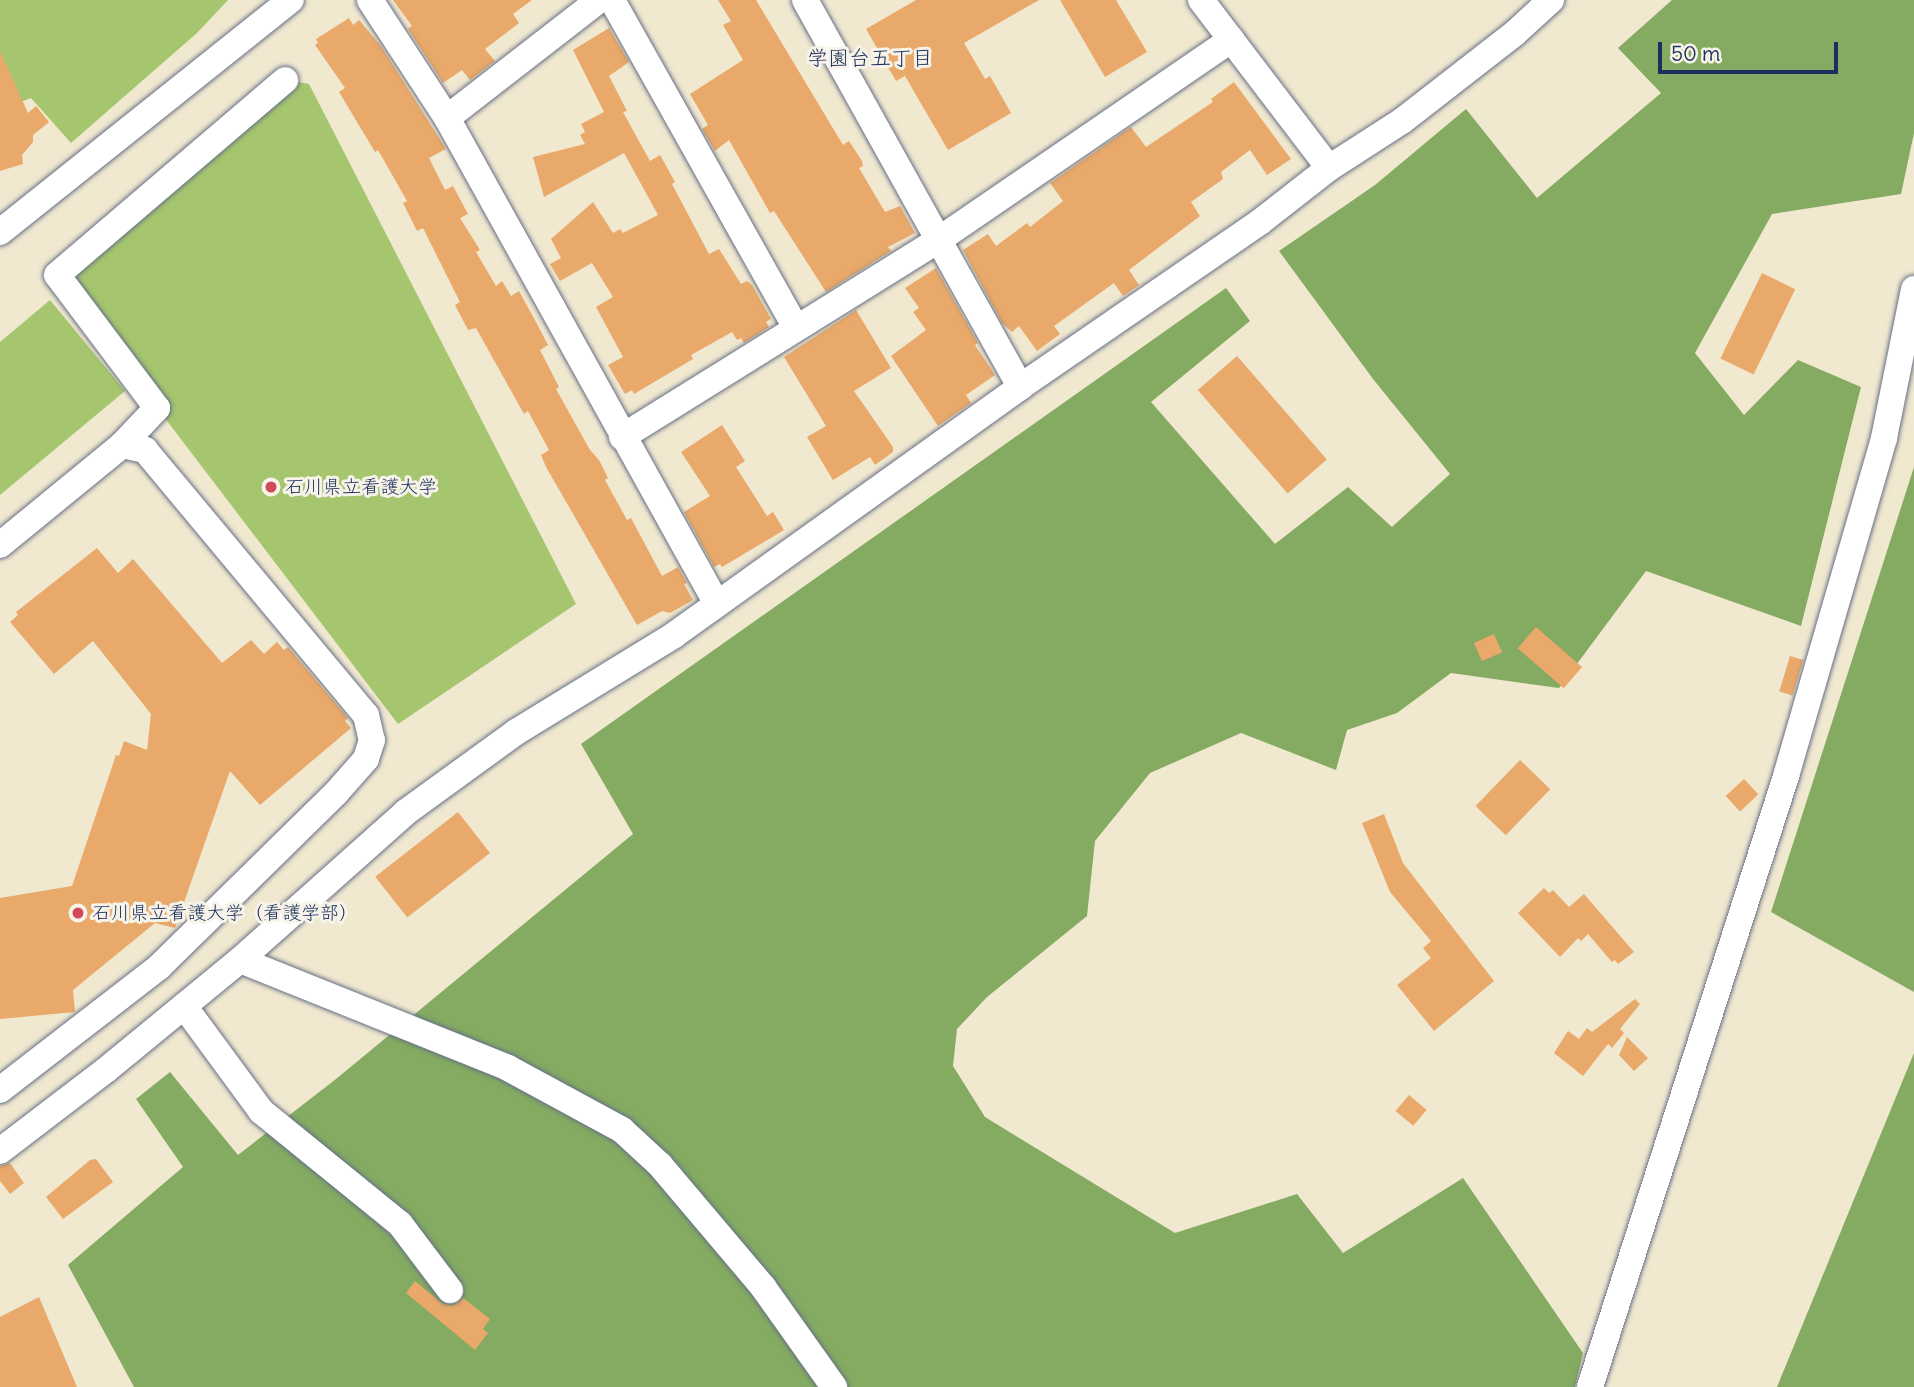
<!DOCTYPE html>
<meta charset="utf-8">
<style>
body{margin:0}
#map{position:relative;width:1914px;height:1387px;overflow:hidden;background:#f1e8d0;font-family:Delius,"Klee One",sans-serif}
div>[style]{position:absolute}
.green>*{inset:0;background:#a5c66e}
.forest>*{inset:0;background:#84ab61}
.building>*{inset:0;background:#e9a96a;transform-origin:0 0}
.roads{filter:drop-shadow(0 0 2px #667086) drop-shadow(0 0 2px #667086)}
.minor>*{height:26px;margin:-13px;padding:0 13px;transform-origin:13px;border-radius:13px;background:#fff}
.dots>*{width:19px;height:19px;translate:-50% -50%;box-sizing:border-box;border:4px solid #f7f3e8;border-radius:50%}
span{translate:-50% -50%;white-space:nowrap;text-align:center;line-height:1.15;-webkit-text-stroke:6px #f7f3e8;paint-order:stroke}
.poi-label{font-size:19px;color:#1b2f5e}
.left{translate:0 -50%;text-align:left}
.neighbourhood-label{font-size:21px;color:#1b2f5e}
.scale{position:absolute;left:1658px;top:42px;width:180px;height:32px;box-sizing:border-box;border:4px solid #1b2f5e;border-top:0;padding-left:9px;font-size:21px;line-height:24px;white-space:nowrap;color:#1b2f5e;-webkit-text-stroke:5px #f7f3e8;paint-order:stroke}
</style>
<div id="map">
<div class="green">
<div style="clip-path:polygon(0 0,228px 0,197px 33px,71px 143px,31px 98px,0 110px)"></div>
<div style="clip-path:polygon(298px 82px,309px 84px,576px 604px,398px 724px,65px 287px,185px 175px)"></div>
<div style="clip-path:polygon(50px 300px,125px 391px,0 495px,0 342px)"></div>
</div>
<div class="forest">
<div style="clip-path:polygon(1672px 0,1914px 0,1914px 133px,1901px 194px,1772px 214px,1695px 353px,1744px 415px,1798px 360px,1861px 387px,1801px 626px,1646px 571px,1559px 688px,1451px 673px,1397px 713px,1347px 730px,1336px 770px,1241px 733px,1150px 773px,1095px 841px,1087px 916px,987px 997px,957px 1029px,953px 1066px,985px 1117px,1175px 1233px,1297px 1194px,1343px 1253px,1463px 1178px,1583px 1353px,1575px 1387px,134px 1387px,68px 1265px,183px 1167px,136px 1099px,170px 1072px,238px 1155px,336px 1079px,633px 834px,581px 744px,1226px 288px,1250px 321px,1151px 402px,1275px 544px,1348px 487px,1392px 527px,1450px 474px,1373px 379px,1279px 251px,1375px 185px,1466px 109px,1537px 198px,1661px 93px,1618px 48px)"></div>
<div style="clip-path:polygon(1914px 467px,1914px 992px,1771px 912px)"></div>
<div style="clip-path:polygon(1914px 1053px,1914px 1387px,1777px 1387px)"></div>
</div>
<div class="building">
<div style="clip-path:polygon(393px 0,532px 0,513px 14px,519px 23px,485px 49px,495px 61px,470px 80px,462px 70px,443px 83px,408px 29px,412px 26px)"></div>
<div style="clip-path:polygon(718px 0,756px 0,843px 145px,849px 141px,862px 161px,863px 166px,859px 168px,885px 212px,900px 206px,915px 233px,888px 247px,891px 251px,826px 292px,774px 211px,770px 213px,729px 140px,715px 151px,702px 129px,708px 125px,690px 94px,743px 60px,723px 25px,731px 21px)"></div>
<div style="clip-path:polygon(916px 0,1039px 0,964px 43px,985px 79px,990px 76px,1011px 113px,948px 150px,905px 76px,896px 81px,866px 29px)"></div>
<div style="clip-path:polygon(1060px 0,1116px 0,1147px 52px,1105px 77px)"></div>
<div style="clip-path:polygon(349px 18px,353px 25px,359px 20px,381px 46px,446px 149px,429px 158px,445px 190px,453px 186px,468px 214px,460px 218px,480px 250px,476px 252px,496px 286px,502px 281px,511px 296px,519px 291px,536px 322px,548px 345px,540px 350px,559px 387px,556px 389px,590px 450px,599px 460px,608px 478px,605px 480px,627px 520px,631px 518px,662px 576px,678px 567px,687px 583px,684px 584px,693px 600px,670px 613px,662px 611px,637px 625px,546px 467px,541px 455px,549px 450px,528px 411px,524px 414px,476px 328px,468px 330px,455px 305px,460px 302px,423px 228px,417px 231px,403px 203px,407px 201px,378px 150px,375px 152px,339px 92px,345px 88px,315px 45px,318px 43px,316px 39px)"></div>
<div style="clip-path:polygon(609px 28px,629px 62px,609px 76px,627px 111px,623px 112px,650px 161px,660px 155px,675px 182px,672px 184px,709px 254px,719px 249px,741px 284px,747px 281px,752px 285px,771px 319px,766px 322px,769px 327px,744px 343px,741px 338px,737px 340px,732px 332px,691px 355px,693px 359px,634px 394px,632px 390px,625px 394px,608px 365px,623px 357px,596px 307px,613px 297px,592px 263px,560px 281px,550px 264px,561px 258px,551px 239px,593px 202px,613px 233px,620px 229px,623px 233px,658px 215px,624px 153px,544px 197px,533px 157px,585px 144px,580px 135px,585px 132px,581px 124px,604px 112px,573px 50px)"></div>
<div style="clip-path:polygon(0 51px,28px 113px,36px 106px,49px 122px,33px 135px,33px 142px,22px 155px,23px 164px,0 171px)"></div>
<div style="clip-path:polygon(1234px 82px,1291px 159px,1267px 175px,1250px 150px,1221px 172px,1223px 179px,1191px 202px,1200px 216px,1129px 270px,1139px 285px,1123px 296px,1114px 283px,1054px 326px,1060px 334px,1037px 351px,1019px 326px,1012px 332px,1002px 323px,963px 250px,988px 234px,996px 246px,1027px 223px,1030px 227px,1063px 201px,1050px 183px,1131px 127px,1146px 147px,1213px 102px,1211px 99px)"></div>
<div style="clip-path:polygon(936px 268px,978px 343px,975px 345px,995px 375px,966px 395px,971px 403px,938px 426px,891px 356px,926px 330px,913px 312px,919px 308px,905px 288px)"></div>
<div style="left:1762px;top:273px;width:37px;height:95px;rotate:26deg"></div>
<div style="clip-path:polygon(856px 310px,891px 368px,854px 391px,893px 447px,893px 452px,875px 465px,870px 457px,833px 480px,807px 437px,826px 426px,784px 357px)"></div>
<div style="left:1237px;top:356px;width:137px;height:52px;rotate:49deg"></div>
<div style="clip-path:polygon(722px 425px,745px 461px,736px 467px,767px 516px,773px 512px,784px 530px,722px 567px,720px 564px,714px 567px,684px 512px,710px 496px,681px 452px)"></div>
<div style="clip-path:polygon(97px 548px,118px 573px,133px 559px,222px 663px,251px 640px,264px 654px,277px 642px,284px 650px,288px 647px,348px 718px,345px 721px,351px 728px,260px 805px,230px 771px,175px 928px,155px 923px,73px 990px,75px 1012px,0 1019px,0 898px,72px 886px,116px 755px,119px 756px,124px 741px,147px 750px,151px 714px,93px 641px,54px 674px,10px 622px,18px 615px,16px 612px)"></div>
<div style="left:1536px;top:627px;width:61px;height:28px;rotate:41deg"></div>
<div style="left:1494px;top:634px;width:20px;height:22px;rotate:66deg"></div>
<div style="left:1790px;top:656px;width:14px;height:37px;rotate:17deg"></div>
<div style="left:1520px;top:760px;width:42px;height:64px;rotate:44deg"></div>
<div style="left:1744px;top:779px;width:21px;height:25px;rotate:47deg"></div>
<div style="left:458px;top:812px;width:52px;height:105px;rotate:52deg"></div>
<div style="clip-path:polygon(1384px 814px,1403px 863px,1494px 981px,1434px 1031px,1397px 985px,1431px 958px,1423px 948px,1431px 941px,1390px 892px,1362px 823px)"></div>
<div style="clip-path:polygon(1544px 888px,1549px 893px,1553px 890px,1569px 907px,1584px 894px,1634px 952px,1618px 964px,1615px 960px,1612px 962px,1588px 934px,1581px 941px,1578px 938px,1560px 957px,1518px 913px)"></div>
<div style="clip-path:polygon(1635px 999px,1640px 1004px,1620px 1029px,1624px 1033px,1612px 1048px,1608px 1044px,1583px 1076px,1554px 1053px,1568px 1031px,1579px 1039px,1587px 1028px,1592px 1032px)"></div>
<div style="clip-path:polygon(1627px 1037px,1648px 1058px,1634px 1071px,1619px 1055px)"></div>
<div style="left:1409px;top:1095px;width:23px;height:21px;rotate:40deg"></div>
<div style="clip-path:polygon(96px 1159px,113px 1182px,63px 1219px,46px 1197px,90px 1160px)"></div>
<div style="clip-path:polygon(10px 1163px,24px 1183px,10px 1194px,0 1181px,0 1166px)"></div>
<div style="clip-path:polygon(415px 1281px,443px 1304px,453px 1305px,463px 1298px,490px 1319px,483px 1329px,488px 1333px,475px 1350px,406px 1293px)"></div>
<div style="clip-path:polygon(39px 1297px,77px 1387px,0 1387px,0 1317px)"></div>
</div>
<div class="roads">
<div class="minor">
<div style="left:370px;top:0;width:141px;rotate:56.9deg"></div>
<div style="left:447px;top:118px;width:556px;rotate:60.95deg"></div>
<div style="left:612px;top:0;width:376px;rotate:60.7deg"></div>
<div style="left:805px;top:0;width:443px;rotate:60.9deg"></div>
<div style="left:1201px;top:0;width:211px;rotate:52.7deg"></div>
<div style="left:447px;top:118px;width:192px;rotate:-37.8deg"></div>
<div style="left:0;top:232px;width:372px;rotate:-38.6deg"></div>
<div style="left:622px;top:437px;width:375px;rotate:-31.9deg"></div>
<div style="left:940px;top:239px;width:353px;rotate:-34.4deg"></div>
<div style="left:122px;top:445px;width:51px;rotate:-46.6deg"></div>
<div style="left:157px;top:408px;width:166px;rotate:-126.9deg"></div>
<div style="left:57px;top:275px;width:300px;rotate:-40.5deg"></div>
<div style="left:0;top:545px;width:158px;rotate:-39.3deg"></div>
<div style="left:122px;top:445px;width:24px;rotate:12deg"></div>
<div style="left:145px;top:450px;width:345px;rotate:50.2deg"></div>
<div style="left:366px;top:715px;width:26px;rotate:77deg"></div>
<div style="left:372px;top:740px;width:20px;rotate:108deg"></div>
<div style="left:366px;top:759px;width:45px;rotate:131.4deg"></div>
<div style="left:336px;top:793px;width:248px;rotate:135.5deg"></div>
<div style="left:159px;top:967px;width:201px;rotate:142.3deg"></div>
<div style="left:240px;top:960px;width:289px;rotate:21.9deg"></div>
<div style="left:508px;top:1068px;width:130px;rotate:28.5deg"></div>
<div style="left:622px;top:1130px;width:52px;rotate:42.6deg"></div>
<div style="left:660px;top:1165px;width:160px;rotate:49.8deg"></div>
<div style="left:763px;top:1287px;width:123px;rotate:54.6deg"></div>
<div style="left:184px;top:1006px;width:130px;rotate:53.7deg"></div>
<div style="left:261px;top:1111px;width:179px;rotate:39.1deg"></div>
<div style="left:400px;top:1224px;width:83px;rotate:52.9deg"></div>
<div style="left:0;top:1151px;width:133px;rotate:-37.4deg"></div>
<div style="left:106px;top:1070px;width:173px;rotate:-39.4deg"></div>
<div style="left:240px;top:960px;width:222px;rotate:-41.7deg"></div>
<div style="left:406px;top:812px;width:136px;rotate:-36deg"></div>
<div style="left:516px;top:732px;width:185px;rotate:-31.5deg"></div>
<div style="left:674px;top:635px;width:426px;rotate:-35.6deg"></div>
<div style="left:1020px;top:387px;width:291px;rotate:-34.5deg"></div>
<div style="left:1260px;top:222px;width:88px;rotate:-38deg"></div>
<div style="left:1329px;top:168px;width:87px;rotate:-32.8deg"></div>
<div style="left:1402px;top:121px;width:143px;rotate:-37.9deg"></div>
<div style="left:1515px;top:33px;width:49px;rotate:-42.5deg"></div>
<div style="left:1590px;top:1387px;width:642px;rotate:-72.21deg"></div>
<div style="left:1786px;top:776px;width:352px;rotate:-73.8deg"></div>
<div style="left:1884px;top:438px;width:152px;rotate:-78.6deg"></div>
</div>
</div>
<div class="dots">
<div style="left:271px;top:487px;background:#d1495b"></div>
<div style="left:78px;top:913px;background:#d1495b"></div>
</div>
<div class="poi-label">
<span class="left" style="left:285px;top:487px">石川県立看護大学</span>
<span class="left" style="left:92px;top:913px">石川県立看護大学（看護学部）</span>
</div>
<div class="neighbourhood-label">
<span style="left:870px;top:58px">学園台五丁目</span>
</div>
<div class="scale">50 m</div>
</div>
